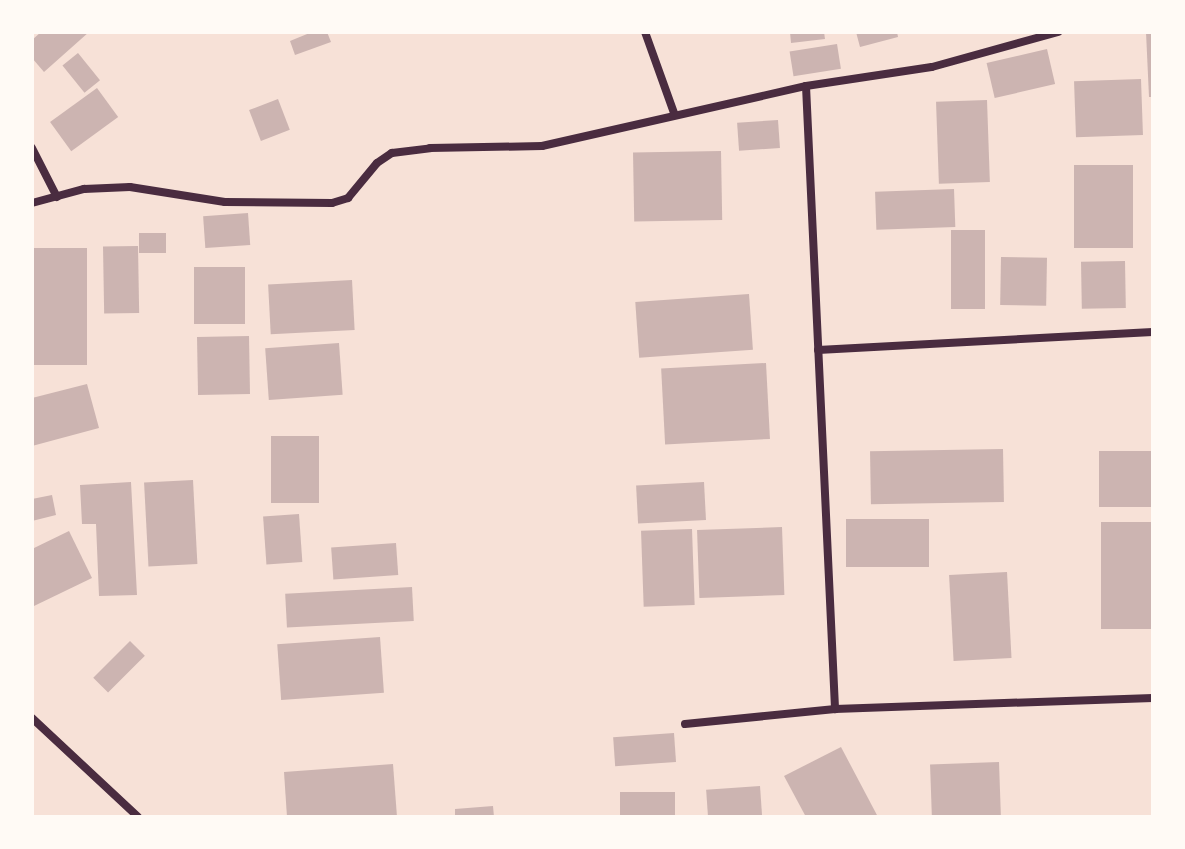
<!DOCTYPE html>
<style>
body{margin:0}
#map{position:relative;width:1185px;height:849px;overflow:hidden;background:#f7e1d7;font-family:"IBM Plex Sans",sans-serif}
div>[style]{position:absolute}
.building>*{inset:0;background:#ccb4b1;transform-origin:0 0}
.minor>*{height:8px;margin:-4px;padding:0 4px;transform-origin:4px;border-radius:4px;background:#4a2c40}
span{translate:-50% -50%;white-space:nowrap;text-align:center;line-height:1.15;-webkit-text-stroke:8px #fffaf5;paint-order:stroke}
.frame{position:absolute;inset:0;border:34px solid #fffaf5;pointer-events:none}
</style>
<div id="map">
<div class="building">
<div style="clip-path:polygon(41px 32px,89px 32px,44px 72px,32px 58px,32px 40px)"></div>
<div style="clip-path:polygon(312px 32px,327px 32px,331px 42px,295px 55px,290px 41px)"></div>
<div style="clip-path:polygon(790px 32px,824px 32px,825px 39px,791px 43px)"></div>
<div style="clip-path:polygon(856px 32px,897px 32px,898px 37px,860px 47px)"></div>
<div style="clip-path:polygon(1146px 32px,1153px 32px,1153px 97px,1149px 97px)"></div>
<div style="left:837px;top:44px;width:25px;height:48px;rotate:81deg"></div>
<div style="left:1047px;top:49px;width:36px;height:62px;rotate:77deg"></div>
<div style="left:78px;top:53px;width:35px;height:20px;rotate:51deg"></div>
<div style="left:1141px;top:79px;width:56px;height:67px;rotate:88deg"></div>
<div style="left:97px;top:88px;width:36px;height:58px;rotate:54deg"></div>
<div style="left:278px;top:99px;width:33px;height:31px;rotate:69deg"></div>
<div style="left:987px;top:100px;width:82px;height:51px;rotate:88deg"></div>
<div style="left:778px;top:120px;width:28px;height:41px;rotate:86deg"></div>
<div style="left:721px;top:151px;width:69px;height:88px;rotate:89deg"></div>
<div style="left:1074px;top:165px;width:59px;height:83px"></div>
<div style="left:954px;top:189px;width:38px;height:79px;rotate:88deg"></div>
<div style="left:248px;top:213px;width:32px;height:45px;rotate:86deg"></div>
<div style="left:951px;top:230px;width:34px;height:79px"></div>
<div style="left:166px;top:233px;width:20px;height:27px;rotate:90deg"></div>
<div style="left:138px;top:246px;width:67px;height:35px;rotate:89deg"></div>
<div style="left:32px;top:248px;width:55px;height:117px"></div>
<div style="left:1001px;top:257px;width:46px;height:48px;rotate:1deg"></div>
<div style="left:1125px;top:261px;width:47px;height:44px;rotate:89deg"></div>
<div style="left:194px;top:267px;width:51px;height:57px"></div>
<div style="left:352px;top:280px;width:50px;height:84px;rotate:87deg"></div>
<div style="left:749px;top:294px;width:56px;height:114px;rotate:86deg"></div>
<div style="left:249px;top:336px;width:58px;height:52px;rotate:89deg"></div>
<div style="left:339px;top:343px;width:52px;height:74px;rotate:86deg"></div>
<div style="left:766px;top:363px;width:76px;height:105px;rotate:87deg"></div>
<div style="clip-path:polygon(87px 384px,99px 428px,32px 446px,32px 398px)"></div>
<div style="left:271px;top:436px;width:48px;height:67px"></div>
<div style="left:1003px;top:449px;width:53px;height:133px;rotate:89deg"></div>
<div style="left:1153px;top:451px;width:56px;height:54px;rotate:90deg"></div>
<div style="left:193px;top:480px;width:84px;height:49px;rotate:87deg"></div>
<div style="clip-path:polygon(131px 482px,137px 595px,99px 596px,96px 524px,82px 524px,80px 485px)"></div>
<div style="left:704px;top:482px;width:38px;height:68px;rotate:87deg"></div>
<div style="clip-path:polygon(52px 495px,56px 515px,32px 521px,32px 499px)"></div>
<div style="left:299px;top:514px;width:48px;height:36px;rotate:86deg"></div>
<div style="left:929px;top:519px;width:48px;height:83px;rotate:90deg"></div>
<div style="left:1153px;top:522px;width:107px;height:52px;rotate:90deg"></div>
<div style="left:782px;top:527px;width:68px;height:85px;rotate:88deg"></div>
<div style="left:692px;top:529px;width:76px;height:51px;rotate:88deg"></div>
<div style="clip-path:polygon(69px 531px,92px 578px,34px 606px,32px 549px)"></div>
<div style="left:396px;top:543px;width:32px;height:65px;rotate:86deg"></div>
<div style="left:1007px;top:572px;width:86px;height:58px;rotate:87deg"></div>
<div style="left:412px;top:587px;width:34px;height:127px;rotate:87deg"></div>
<div style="left:380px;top:637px;width:56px;height:103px;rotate:86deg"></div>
<div style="left:130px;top:641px;width:21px;height:52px;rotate:45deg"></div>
<div style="left:674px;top:733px;width:29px;height:61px;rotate:86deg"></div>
<div style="clip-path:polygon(841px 747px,878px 817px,806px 817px,784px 776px)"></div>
<div style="left:999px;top:762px;width:55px;height:69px;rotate:88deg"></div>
<div style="clip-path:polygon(393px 764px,397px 817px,287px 817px,284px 772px)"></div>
<div style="left:760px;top:786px;width:31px;height:54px;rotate:86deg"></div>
<div style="left:620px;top:792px;width:55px;height:25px"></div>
<div style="clip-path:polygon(493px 806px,494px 817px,455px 817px,455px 809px)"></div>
</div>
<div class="minor">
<div style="left:645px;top:32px;width:86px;rotate:70.3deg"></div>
<div style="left:806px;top:86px;width:624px;rotate:87.33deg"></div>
<div style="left:32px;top:148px;width:55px;rotate:63deg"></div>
<div style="left:32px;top:203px;width:54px;rotate:-15.1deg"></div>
<div style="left:84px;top:189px;width:46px;rotate:-2.5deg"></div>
<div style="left:130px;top:187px;width:96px;rotate:9deg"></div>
<div style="left:225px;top:202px;width:107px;rotate:0.5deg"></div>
<div style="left:332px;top:203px;width:17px;rotate:-17deg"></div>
<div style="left:348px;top:198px;width:45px;rotate:-50.4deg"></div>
<div style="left:377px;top:163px;width:18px;rotate:-34deg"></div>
<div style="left:392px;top:153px;width:38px;rotate:-7deg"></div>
<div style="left:430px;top:148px;width:112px;rotate:-1deg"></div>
<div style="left:542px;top:146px;width:271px;rotate:-12.8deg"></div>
<div style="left:806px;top:86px;width:127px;rotate:-8.6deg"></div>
<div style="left:932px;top:67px;width:131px;rotate:-15.5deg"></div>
<div style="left:818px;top:350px;width:335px;rotate:-3.1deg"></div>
<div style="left:32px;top:718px;width:145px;rotate:43deg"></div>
<div style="left:685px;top:724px;width:151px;rotate:-5.7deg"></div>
<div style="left:835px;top:709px;width:318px;rotate:-2deg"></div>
</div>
<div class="frame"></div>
</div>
